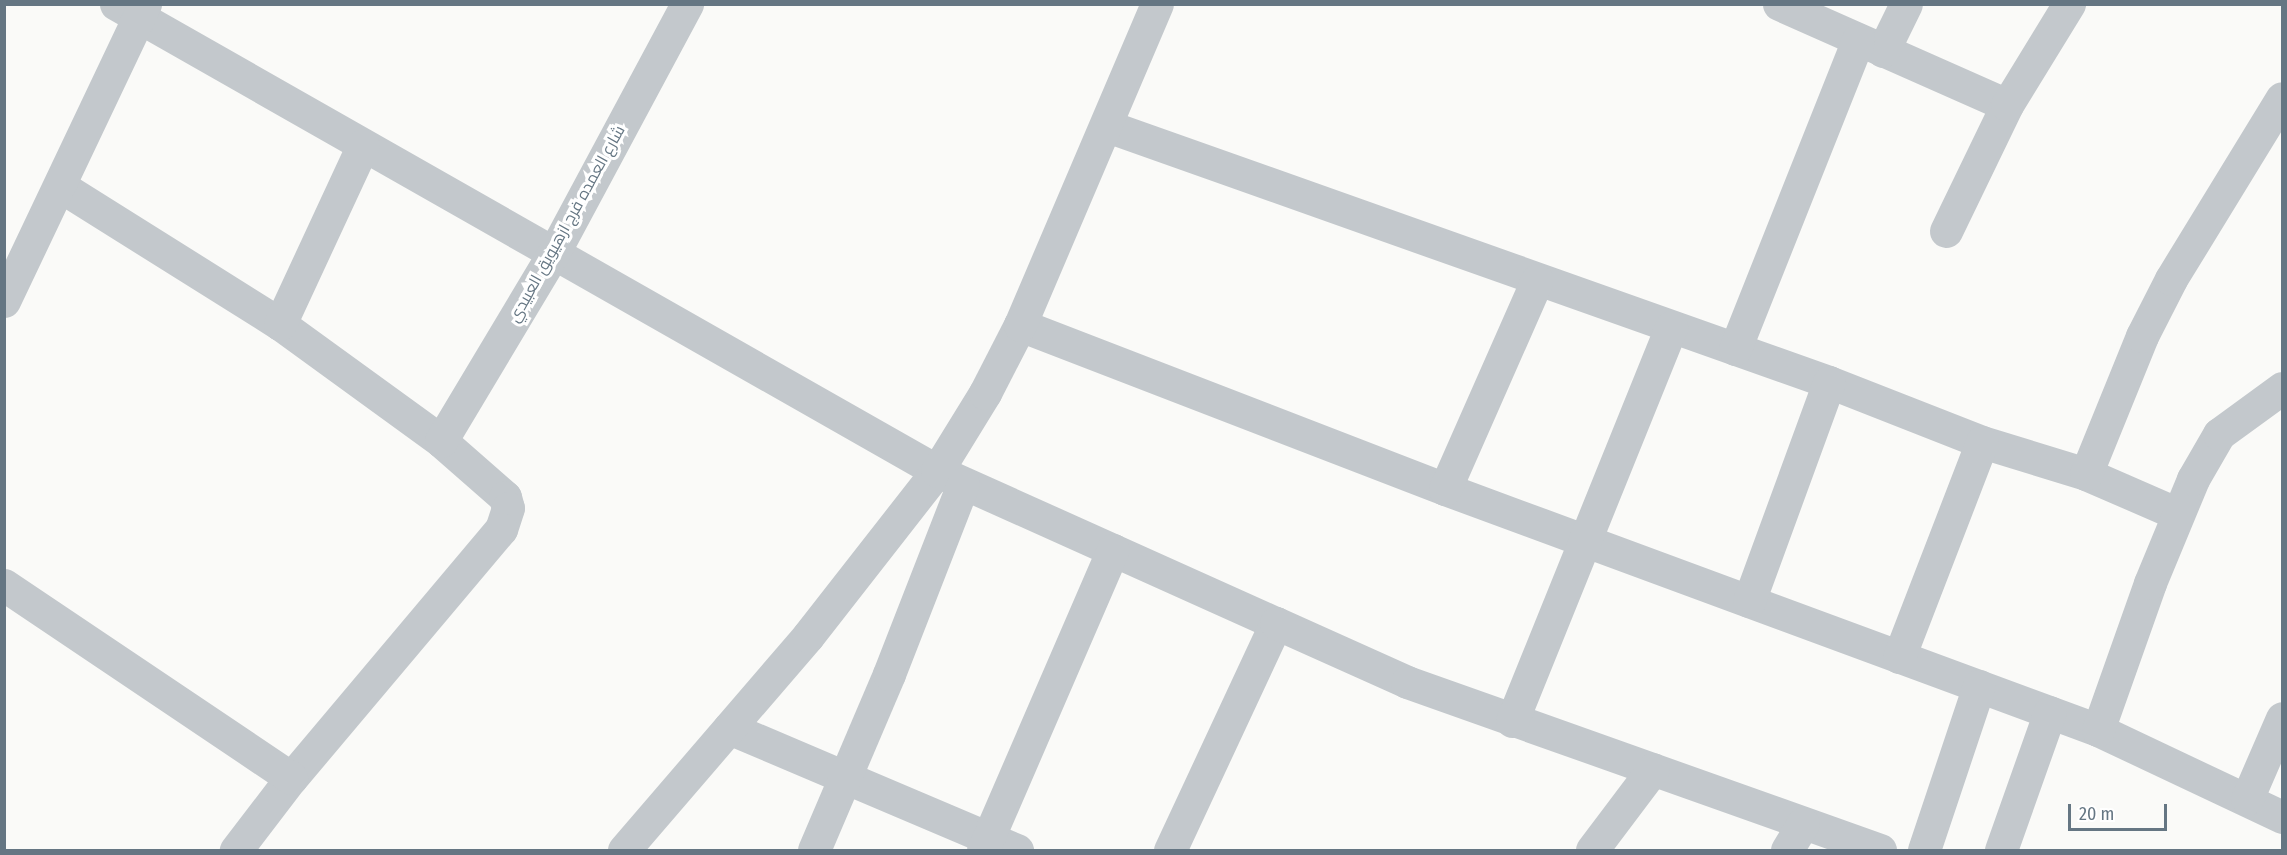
<!DOCTYPE html>
<meta charset="utf-8">
<style>
body{margin:0}
#map{position:relative;width:2287px;height:855px;overflow:hidden;background:#fafaf8;font-family:"Fira Sans Condensed",Cairo,sans-serif}
div>[style]{position:absolute}
.minor>*{height:33px;margin:-16.5px;padding:0 16.5px;transform-origin:16.5px;border-radius:16.5px;background:#c3c8cc}
span{translate:-50% -50%;white-space:nowrap;text-align:center;line-height:1.15;-webkit-text-stroke:6px #fff;paint-order:stroke}
.street-label{font-size:16px;color:#657683}
.frame{position:absolute;inset:0;border:6px solid #657683;pointer-events:none}
.scale{position:absolute;left:2068px;top:804px;width:99px;height:27px;box-sizing:border-box;border:3px solid #657683;border-top:0;padding-left:8px;font-size:18px;line-height:21px;white-space:nowrap;color:#657683;-webkit-text-stroke:4px #fff;paint-order:stroke}
</style>
<div id="map">
<div class="minor">
<div style="left:116px;top:4px;width:945px;rotate:29.63deg"></div>
<div style="left:937px;top:471px;width:372px;rotate:24.2deg"></div>
<div style="left:1276px;top:623px;width:251px;rotate:115deg"></div>
<div style="left:1779px;top:4px;width:249px;rotate:23.9deg"></div>
<div style="left:1883px;top:51px;width:52px;rotate:-63.9deg"></div>
<div style="left:1107px;top:126px;width:766px;rotate:19.52deg"></div>
<div style="left:1829px;top:382px;width:164px;rotate:21.4deg"></div>
<div style="left:1982px;top:442px;width:109px;rotate:17.1deg"></div>
<div style="left:2086px;top:474px;width:100px;rotate:23.5deg"></div>
<div style="left:60px;top:186px;width:260px;rotate:32.1deg"></div>
<div style="left:280px;top:324px;width:199px;rotate:36deg"></div>
<div style="left:441px;top:441px;width:85px;rotate:41.2deg"></div>
<div style="left:505px;top:497px;width:11px;rotate:75deg"></div>
<div style="left:508px;top:508px;width:22px;rotate:108deg"></div>
<div style="left:501px;top:529px;width:326px;rotate:130.1deg"></div>
<div style="left:291px;top:778px;width:91px;rotate:127.4deg"></div>
<div style="left:1946px;top:231px;width:140px;rotate:-64.2deg"></div>
<div style="left:2007px;top:105px;width:119px;rotate:-58.5deg"></div>
<div style="left:4px;top:301px;width:329px;rotate:-64.6deg"></div>
<div style="left:280px;top:324px;width:197px;rotate:-65.1deg"></div>
<div style="left:1020px;top:325px;width:456px;rotate:21.1deg"></div>
<div style="left:1445px;top:489px;width:696px;rotate:20.26deg"></div>
<div style="left:2098px;top:730px;width:204px;rotate:25.3deg"></div>
<div style="left:1735px;top:349px;width:333px;rotate:-68.3deg"></div>
<div style="left:441px;top:441px;width:218px;rotate:-59.1deg"></div>
<div style="left:553px;top:254px;width:284px;rotate:-61.8deg"></div>
<div style="left:2086px;top:474px;width:149px;rotate:-67.9deg"></div>
<div style="left:2142px;top:336px;width:64px;rotate:-63deg"></div>
<div style="left:2171px;top:279px;width:212px;rotate:-58.5deg"></div>
<div style="left:1445px;top:489px;width:228px;rotate:-66.2deg"></div>
<div style="left:4px;top:585px;width:346px;rotate:33.9deg"></div>
<div style="left:1749px;top:601px;width:233px;rotate:-69.9deg"></div>
<div style="left:1276px;top:623px;width:144px;rotate:24.2deg"></div>
<div style="left:1407px;top:682px;width:502px;rotate:19.55deg"></div>
<div style="left:1899px;top:657px;width:230px;rotate:-68.9deg"></div>
<div style="left:1512px;top:721px;width:425px;rotate:-68deg"></div>
<div style="left:729px;top:728px;width:313px;rotate:23deg"></div>
<div style="left:2098px;top:730px;width:156px;rotate:-70.5deg"></div>
<div style="left:2150px;top:583px;width:113px;rotate:-67.5deg"></div>
<div style="left:2193px;top:479px;width:52px;rotate:-60deg"></div>
<div style="left:2219px;top:434px;width:78px;rotate:-36.1deg"></div>
<div style="left:2247px;top:799px;width:88px;rotate:-66.6deg"></div>
<div style="left:624px;top:850px;width:282px;rotate:-49.3deg"></div>
<div style="left:808px;top:636px;width:209px;rotate:-52deg"></div>
<div style="left:937px;top:471px;width:92px;rotate:-58.4deg"></div>
<div style="left:985px;top:393px;width:76px;rotate:-62.8deg"></div>
<div style="left:1020px;top:325px;width:349px;rotate:-66.9deg"></div>
<div style="left:814px;top:850px;width:191px;rotate:-66.9deg"></div>
<div style="left:889px;top:674px;width:204px;rotate:-68.7deg"></div>
<div style="left:983px;top:850px;width:327px;rotate:-66.6deg"></div>
<div style="left:1592px;top:850px;width:101px;rotate:-53deg"></div>
<div style="left:1787px;top:850px;width:31px;rotate:-59deg"></div>
<div style="left:1924px;top:850px;width:173px;rotate:-71.5deg"></div>
<div style="left:2001px;top:850px;width:146px;rotate:-70.5deg"></div>
</div>
<div class="street-label">
<span style="left:567px;top:224px;rotate:-61deg">شارع العمده فرج ازهيويق العبيدي</span>
</div>
<div class="frame"></div>
<div class="scale">20 m</div>
</div>
